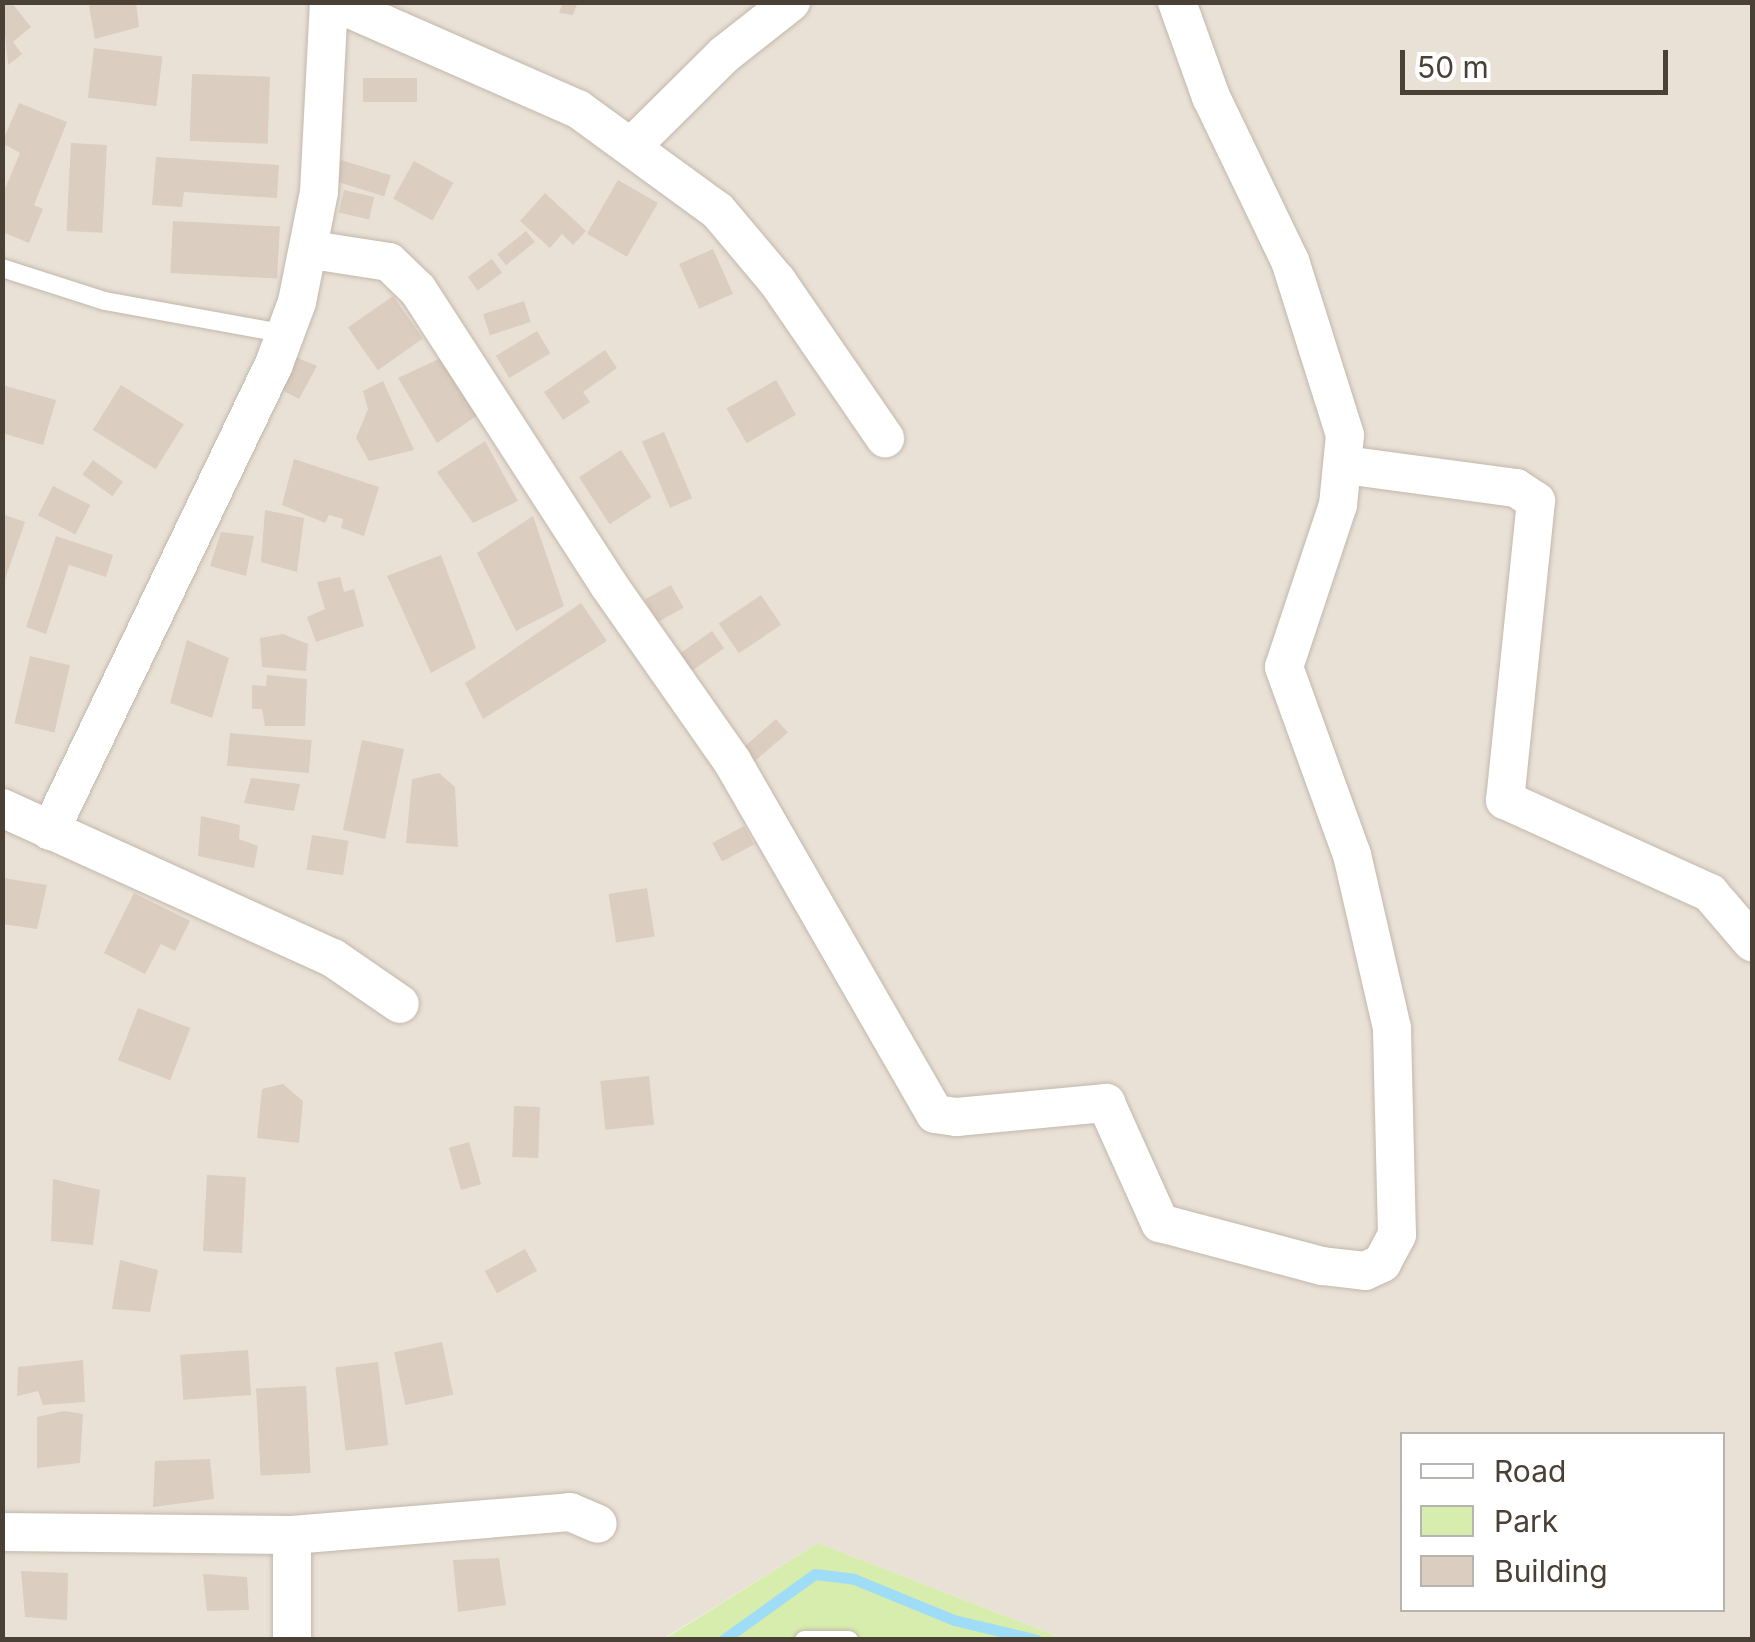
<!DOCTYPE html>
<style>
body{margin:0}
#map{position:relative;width:1755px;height:1642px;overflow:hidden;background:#f6f0e8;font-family:Inter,sans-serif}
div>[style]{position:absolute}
.residential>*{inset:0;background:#eae1d6}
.green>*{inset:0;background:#d7edad}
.stream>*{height:11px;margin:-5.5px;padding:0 5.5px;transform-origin:5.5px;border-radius:5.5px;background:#9fddf7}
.building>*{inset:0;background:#dbcdbf;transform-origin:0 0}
.roads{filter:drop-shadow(0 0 2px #c2b7aa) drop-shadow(0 0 2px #c2b7aa)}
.service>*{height:18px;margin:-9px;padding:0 9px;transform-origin:9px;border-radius:9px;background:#fff}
.minor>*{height:38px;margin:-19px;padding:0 19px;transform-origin:19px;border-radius:19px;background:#fff}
span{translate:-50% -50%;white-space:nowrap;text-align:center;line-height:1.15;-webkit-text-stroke:9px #fff;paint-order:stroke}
.frame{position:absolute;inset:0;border:5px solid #4a4036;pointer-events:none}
.legend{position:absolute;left:1400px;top:1432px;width:325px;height:180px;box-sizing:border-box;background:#fff;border:2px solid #b7b3af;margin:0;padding:12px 18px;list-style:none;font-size:30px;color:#4a4036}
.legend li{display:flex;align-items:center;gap:20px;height:50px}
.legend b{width:50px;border:2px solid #b7b3af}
.scale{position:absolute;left:1400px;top:50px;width:268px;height:45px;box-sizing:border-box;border:5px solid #4a4036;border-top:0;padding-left:12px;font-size:30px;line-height:35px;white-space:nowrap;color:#4a4036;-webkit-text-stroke:8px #fff;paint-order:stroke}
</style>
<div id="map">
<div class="residential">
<div style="clip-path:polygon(evenodd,3px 3px,1752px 3px,1752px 1639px,1064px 1639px,818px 1543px,663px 1639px,3px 1640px,3px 3px,1402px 1434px,1722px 1434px,1722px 1610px,1402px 1610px,1402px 1434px)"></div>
</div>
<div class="green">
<div style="clip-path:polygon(818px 1543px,1064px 1639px,663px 1640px)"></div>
</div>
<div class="stream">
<div style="left:723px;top:1640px;width:113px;rotate:-35.7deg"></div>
<div style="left:815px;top:1574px;width:39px;rotate:7deg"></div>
<div style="left:854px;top:1579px;width:108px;rotate:22.3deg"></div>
<div style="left:954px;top:1620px;width:85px;rotate:13.5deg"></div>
</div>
<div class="building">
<div style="clip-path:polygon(2px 2px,11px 2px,31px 27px,13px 42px,22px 54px,8px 65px)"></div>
<div style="clip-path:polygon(96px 2px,136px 2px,139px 27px,95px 39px,89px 6px)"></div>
<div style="clip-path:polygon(563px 2px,578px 2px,573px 15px,559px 13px)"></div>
<div style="left:94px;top:48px;width:69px;height:50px;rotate:7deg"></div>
<div style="left:192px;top:74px;width:78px;height:67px;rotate:2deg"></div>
<div style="left:363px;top:78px;width:54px;height:24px"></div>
<div style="clip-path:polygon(19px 103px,67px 122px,34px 205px,43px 209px,29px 243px,5px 233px,2px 222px,2px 196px,20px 153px,2px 143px)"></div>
<div style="left:71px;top:143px;width:36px;height:88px;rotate:3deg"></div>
<div style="clip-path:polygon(156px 157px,279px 165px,277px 198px,184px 192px,182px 207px,152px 205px)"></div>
<div style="left:341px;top:160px;width:52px;height:22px;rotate:17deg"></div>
<div style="left:414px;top:161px;width:45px;height:43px;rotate:29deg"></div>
<div style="left:618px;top:180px;width:46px;height:62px;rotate:30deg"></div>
<div style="left:344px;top:190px;width:31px;height:23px;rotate:13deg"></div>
<div style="clip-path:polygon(545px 193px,586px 231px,573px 245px,562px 234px,550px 248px,520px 221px)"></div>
<div style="left:173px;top:221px;width:107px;height:52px;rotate:3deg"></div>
<div style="left:526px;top:231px;width:14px;height:37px;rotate:51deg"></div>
<div style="left:713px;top:249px;width:49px;height:37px;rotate:66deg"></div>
<div style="left:492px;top:259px;width:17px;height:30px;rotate:54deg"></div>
<div style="left:393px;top:296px;width:52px;height:55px;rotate:55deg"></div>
<div style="left:524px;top:301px;width:22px;height:43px;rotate:72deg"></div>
<div style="left:537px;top:331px;width:26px;height:48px;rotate:59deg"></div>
<div style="clip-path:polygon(605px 350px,617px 368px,583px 392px,590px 402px,563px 420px,544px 392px)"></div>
<div style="clip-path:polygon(293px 356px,317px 366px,299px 399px,278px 388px)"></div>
<div style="clip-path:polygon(445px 356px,482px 412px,437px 443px,398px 378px)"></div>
<div style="left:776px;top:380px;width:40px;height:57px;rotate:60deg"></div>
<div style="clip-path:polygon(383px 381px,414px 450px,369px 461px,356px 438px,368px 409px,363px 391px)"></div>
<div style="clip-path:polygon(2px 385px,56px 400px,43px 445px,2px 433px)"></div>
<div style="left:121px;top:385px;width:74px;height:53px;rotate:32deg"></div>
<div style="left:664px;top:432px;width:72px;height:24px;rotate:67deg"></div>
<div style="clip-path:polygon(485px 441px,518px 501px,473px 523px,437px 472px)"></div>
<div style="left:621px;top:450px;width:56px;height:50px;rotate:57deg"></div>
<div style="clip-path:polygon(294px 459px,379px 487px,364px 536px,341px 528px,343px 519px,329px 515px,325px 523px,282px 505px)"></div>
<div style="left:93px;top:460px;width:37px;height:18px;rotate:36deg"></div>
<div style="left:53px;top:486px;width:42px;height:33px;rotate:27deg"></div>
<div style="clip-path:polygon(265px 510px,304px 518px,297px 572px,261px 562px)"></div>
<div style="clip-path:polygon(2px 514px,25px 522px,3px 585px,2px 585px)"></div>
<div style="clip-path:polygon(533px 516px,564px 606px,516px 631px,477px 553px)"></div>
<div style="clip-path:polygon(221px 532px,254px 536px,246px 576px,210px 566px)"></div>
<div style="clip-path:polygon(56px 536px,113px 555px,106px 577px,69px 565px,46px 634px,26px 627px)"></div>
<div style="clip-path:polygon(441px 555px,476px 648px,431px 673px,387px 576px)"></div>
<div style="clip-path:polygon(340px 577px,344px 592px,354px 589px,364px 626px,316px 642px,307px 617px,325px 609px,317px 582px)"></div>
<div style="left:671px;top:585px;width:26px;height:30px;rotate:61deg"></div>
<div style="left:761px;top:595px;width:36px;height:51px;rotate:56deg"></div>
<div style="clip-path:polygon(581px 603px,607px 641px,483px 719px,465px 683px)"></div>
<div style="left:712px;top:631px;width:21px;height:44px;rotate:55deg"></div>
<div style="clip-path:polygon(283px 634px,308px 644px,306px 671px,262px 667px,260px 638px)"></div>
<div style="clip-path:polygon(187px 640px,229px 658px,212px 718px,170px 703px)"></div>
<div style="left:30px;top:656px;width:41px;height:69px;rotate:13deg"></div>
<div style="clip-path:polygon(267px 675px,307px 679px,305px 726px,265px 726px,262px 709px,252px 709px,252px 685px,266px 686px)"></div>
<div style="left:776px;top:719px;width:18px;height:46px;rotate:49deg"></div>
<div style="left:230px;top:733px;width:82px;height:33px;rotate:5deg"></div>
<div style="left:362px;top:740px;width:43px;height:92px;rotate:12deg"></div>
<div style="clip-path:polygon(439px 773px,455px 787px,458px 847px,406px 843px,412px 779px)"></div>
<div style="clip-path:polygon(251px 778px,300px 784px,294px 811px,244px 803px)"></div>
<div style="clip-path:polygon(201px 816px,240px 825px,239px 839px,258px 846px,254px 868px,198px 856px)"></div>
<div style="left:744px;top:826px;width:21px;height:36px;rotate:62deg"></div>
<div style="left:312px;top:835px;width:37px;height:35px;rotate:9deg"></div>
<div style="clip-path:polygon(3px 878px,47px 885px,37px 929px,2px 924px)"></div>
<div style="left:647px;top:888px;width:49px;height:39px;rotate:81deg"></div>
<div style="clip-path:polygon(134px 893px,190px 921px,175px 951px,161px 944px,145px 974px,104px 953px)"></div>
<div style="left:138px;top:1008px;width:56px;height:56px;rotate:21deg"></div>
<div style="left:649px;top:1076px;width:49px;height:49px;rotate:84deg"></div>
<div style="clip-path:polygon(283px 1084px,303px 1101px,299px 1143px,257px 1138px,262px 1089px)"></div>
<div style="left:514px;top:1106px;width:26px;height:51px;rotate:2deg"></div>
<div style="left:469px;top:1142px;width:44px;height:21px;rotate:74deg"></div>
<div style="left:207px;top:1175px;width:39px;height:76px;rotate:3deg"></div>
<div style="clip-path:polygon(53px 1179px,100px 1190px,93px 1245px,51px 1241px)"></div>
<div style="left:525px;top:1249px;width:25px;height:46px;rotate:61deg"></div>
<div style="clip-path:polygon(120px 1260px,158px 1270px,150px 1312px,112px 1309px)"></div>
<div style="left:442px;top:1342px;width:54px;height:49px;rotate:78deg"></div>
<div style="left:248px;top:1350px;width:45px;height:68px;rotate:86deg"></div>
<div style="clip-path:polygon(83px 1360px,85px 1402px,43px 1405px,38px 1391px,17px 1396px,18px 1367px)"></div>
<div style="left:378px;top:1362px;width:84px;height:43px;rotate:83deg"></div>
<div style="left:306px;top:1386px;width:87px;height:50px;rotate:87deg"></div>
<div style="clip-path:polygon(64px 1411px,83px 1414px,80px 1463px,37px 1468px,37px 1417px)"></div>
<div style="clip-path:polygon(210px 1459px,214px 1499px,153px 1507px,155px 1461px)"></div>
<div style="clip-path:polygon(499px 1558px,506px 1605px,458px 1612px,453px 1560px)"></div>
<div style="clip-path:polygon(21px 1571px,68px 1573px,67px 1620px,25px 1617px)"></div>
<div style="clip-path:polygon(203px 1574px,247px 1577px,249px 1610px,207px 1611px)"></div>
</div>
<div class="roads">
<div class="service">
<div style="left:2px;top:268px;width:108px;rotate:17.8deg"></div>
<div style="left:105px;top:301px;width:184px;rotate:10.3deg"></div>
<div style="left:804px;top:1640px;width:45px"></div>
</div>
<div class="minor">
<div style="left:334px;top:2px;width:266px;rotate:23.7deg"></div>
<div style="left:578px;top:109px;width:173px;rotate:36.1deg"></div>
<div style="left:718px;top:211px;width:92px;rotate:49.9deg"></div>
<div style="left:777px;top:281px;width:191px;rotate:55.5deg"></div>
<div style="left:632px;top:146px;width:131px;rotate:-44.7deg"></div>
<div style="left:725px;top:54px;width:84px;rotate:-38.2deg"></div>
<div style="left:312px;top:250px;width:78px;rotate:8.9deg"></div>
<div style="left:389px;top:262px;width:40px;rotate:44deg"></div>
<div style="left:418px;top:290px;width:350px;rotate:57.1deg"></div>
<div style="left:608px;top:584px;width:216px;rotate:55deg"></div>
<div style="left:732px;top:761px;width:407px;rotate:60.1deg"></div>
<div style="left:935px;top:1114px;width:22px;rotate:8deg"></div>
<div style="left:957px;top:1117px;width:150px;rotate:-5.4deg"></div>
<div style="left:1106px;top:1103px;width:132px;rotate:65.8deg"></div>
<div style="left:1160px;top:1223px;width:168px;rotate:14.9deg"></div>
<div style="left:1322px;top:1266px;width:43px;rotate:6.6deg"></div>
<div style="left:1365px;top:1271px;width:19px;rotate:-25deg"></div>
<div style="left:1382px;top:1263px;width:32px;rotate:-62deg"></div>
<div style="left:1397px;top:1235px;width:207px;rotate:-91.4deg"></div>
<div style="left:1392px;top:1028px;width:178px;rotate:-103deg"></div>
<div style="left:1352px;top:855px;width:200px;rotate:-109.9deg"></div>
<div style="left:1284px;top:667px;width:171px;rotate:-71.6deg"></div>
<div style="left:1338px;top:505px;width:70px;rotate:-84.3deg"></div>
<div style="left:1345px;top:435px;width:182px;rotate:-107.5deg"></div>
<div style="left:1290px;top:261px;width:182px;rotate:-115.7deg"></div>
<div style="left:1211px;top:97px;width:101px;rotate:-109.7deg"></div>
<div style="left:1345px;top:465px;width:173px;rotate:7.7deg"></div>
<div style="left:1516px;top:488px;width:24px;rotate:33deg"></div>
<div style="left:1536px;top:501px;width:301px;rotate:95.9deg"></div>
<div style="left:1505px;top:800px;width:225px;rotate:24.4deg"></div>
<div style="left:1710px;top:893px;width:65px;rotate:49.4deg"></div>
<div style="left:2px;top:808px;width:363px;rotate:24.4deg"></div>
<div style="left:333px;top:958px;width:81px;rotate:34.5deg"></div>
<div style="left:50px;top:831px;width:518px;rotate:-64.37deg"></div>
<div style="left:274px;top:364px;width:66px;rotate:-69.6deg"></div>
<div style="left:297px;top:302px;width:112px;rotate:-78.7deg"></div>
<div style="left:319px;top:192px;width:190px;rotate:-87deg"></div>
<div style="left:2px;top:1532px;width:290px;rotate:0.6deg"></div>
<div style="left:292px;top:1535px;width:279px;rotate:-4.7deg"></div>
<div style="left:570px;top:1512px;width:30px;rotate:23deg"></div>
<div style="left:292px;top:1535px;width:105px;rotate:90deg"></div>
</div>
</div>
<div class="frame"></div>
<ul class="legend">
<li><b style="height:12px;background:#fff"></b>Road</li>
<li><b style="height:28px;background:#d7edad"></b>Park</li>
<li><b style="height:28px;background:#dbcdbf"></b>Building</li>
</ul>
<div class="scale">50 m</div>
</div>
